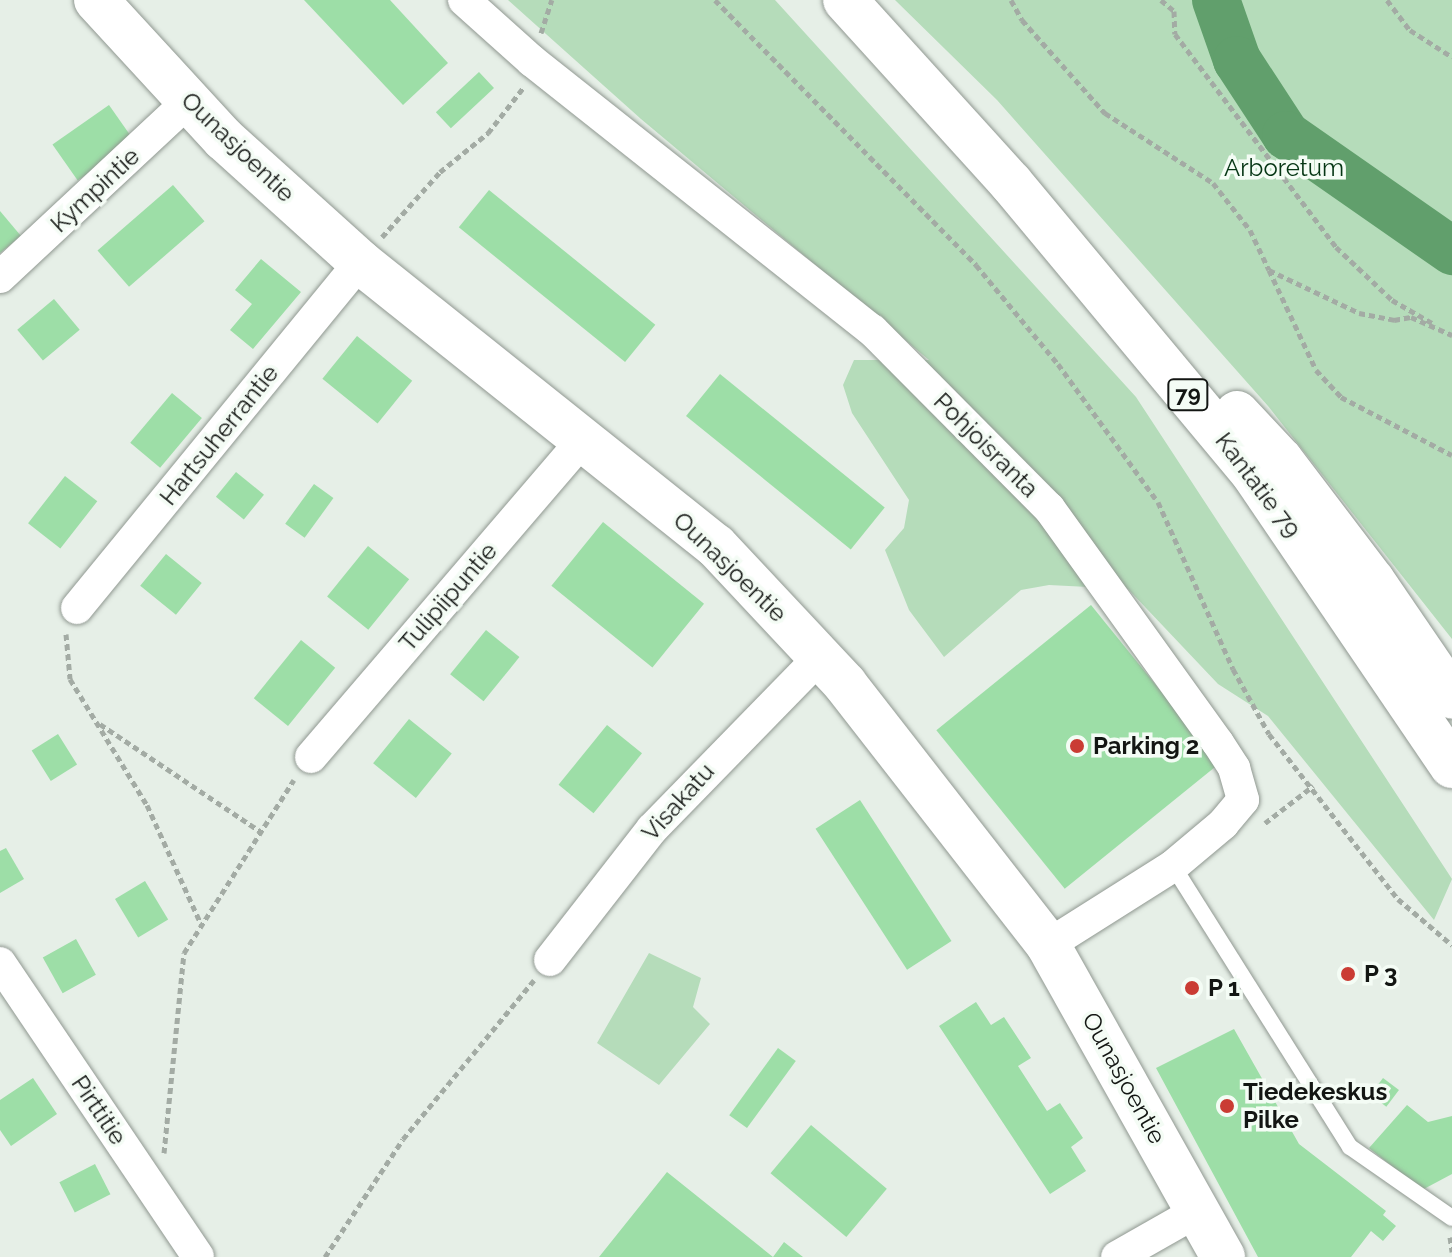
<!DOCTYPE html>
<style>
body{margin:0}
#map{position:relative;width:1452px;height:1257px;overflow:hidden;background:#e6efe7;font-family:Raleway,sans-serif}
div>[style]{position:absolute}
.green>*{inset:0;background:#b5dcba}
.river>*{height:48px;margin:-24px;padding:0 24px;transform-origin:24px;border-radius:24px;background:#619f6c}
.building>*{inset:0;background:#9ddea7;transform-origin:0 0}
.path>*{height:5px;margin-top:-2.5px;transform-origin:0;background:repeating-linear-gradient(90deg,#a3aba4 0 6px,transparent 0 10px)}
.roads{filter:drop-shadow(0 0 2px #909891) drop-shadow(0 0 2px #909891)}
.lane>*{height:16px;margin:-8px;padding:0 8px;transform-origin:8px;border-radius:8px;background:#fff}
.street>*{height:32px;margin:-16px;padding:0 16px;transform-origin:16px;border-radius:16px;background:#fff}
.secondary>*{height:44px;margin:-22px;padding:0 22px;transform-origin:22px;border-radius:22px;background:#fff}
.primary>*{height:44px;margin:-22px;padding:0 22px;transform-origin:22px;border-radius:22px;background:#fff}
.dots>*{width:22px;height:22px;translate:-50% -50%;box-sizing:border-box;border:4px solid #f4fcf5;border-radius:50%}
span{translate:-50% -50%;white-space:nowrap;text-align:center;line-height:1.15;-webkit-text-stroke:7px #f4fcf5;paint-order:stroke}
.shield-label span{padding:2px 6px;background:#f4fcf5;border:2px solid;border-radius:6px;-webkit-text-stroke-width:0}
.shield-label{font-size:22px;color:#131613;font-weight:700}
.street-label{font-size:24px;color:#131613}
.park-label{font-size:24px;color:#053614}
.poi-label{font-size:24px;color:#131613;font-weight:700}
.left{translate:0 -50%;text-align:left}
</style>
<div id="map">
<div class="green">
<div style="clip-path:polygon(508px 0,775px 0,1136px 397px,1452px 879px,1434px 920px,1268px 716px,1218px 684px,1128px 589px,1049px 585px,1021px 590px,944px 657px,909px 610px,885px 550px,904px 528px,909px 500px,852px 413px,843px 385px,854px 360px,929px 360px,641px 119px)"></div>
<div style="clip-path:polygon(895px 0,1452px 0,1452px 639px,1268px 406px,997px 100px)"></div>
<div style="clip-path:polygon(649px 953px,701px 978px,693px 1007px,710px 1024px,659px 1085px,597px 1043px)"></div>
</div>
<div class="river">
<div style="left:1216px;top:0;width:64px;rotate:70.7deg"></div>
<div style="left:1237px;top:60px;width:90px;rotate:56.8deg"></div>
<div style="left:1286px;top:135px;width:203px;rotate:34.9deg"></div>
</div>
<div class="building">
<div style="clip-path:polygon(304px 0,390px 0,448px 63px,403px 105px)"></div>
<div style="left:479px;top:72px;width:22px;height:59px;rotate:47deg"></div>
<div style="left:109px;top:105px;width:44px;height:69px;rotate:55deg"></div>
<div style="left:173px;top:185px;width:48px;height:100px;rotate:49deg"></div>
<div style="left:489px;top:190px;width:214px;height:48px;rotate:39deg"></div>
<div style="clip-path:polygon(0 211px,21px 236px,0 253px)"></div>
<div style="clip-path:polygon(261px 259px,301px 292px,253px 349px,230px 330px,252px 304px,235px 290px)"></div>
<div style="left:54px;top:299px;width:40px;height:48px;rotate:50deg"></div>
<div style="left:357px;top:336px;width:71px;height:55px;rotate:39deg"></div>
<div style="left:720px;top:374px;width:212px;height:54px;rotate:39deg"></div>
<div style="left:172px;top:393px;width:39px;height:65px;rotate:40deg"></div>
<div style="left:236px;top:472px;width:36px;height:32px;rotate:39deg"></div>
<div style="left:65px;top:476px;width:41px;height:60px;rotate:38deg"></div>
<div style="left:314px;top:484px;width:24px;height:49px;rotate:36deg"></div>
<div style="left:603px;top:522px;width:130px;height:82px;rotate:39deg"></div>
<div style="left:368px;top:546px;width:53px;height:65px;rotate:39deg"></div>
<div style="left:166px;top:554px;width:46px;height:41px;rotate:39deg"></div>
<div style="left:1091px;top:605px;width:204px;height:199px;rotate:51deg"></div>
<div style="left:486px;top:630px;width:43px;height:57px;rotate:39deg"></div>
<div style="left:301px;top:640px;width:44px;height:75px;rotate:39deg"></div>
<div style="left:409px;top:719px;width:55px;height:57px;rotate:39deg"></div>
<div style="left:607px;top:725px;width:45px;height:77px;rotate:39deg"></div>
<div style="left:58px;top:734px;width:36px;height:31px;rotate:58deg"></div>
<div style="left:860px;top:800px;width:168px;height:53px;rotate:57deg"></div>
<div style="clip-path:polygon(6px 848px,24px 879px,0 893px,0 851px)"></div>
<div style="left:145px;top:881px;width:45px;height:35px;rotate:59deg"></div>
<div style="left:76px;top:939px;width:41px;height:38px;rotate:61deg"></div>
<div style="clip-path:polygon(976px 1002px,991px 1025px,1004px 1017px,1031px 1058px,1018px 1066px,1047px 1111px,1060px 1103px,1083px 1138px,1071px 1147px,1086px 1171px,1050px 1194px,939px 1026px)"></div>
<div style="clip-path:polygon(1234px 1029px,1299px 1144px,1386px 1211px,1383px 1215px,1396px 1226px,1383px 1241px,1371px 1231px,1351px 1257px,1258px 1257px,1156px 1068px)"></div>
<div style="left:778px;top:1048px;width:22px;height:83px;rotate:36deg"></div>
<div style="clip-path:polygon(33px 1078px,57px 1114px,11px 1146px,0 1130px,0 1100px)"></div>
<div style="left:1383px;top:1078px;width:20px;height:21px;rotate:37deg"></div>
<div style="clip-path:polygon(1407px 1105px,1428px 1122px,1452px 1116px,1452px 1174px,1422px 1190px,1369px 1148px)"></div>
<div style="left:811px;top:1125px;width:99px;height:63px;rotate:40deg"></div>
<div style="left:95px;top:1164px;width:34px;height:40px;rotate:63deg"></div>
<div style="clip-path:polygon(667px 1172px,773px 1257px,784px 1242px,803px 1257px,599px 1257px)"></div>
</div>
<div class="path">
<div style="left:715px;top:0;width:372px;rotate:45.4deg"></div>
<div style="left:976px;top:265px;width:129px;rotate:50.4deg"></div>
<div style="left:1058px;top:364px;width:170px;rotate:54.1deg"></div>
<div style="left:1158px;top:502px;width:183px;rotate:65.8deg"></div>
<div style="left:1233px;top:669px;width:74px;rotate:61deg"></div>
<div style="left:1269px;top:734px;width:209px;rotate:52deg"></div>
<div style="left:1398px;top:899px;width:71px;rotate:40.4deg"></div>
<div style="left:1011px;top:0;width:23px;rotate:61deg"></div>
<div style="left:1022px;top:20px;width:125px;rotate:48.3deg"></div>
<div style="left:1105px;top:113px;width:129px;rotate:32.9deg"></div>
<div style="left:1213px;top:183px;width:60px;rotate:51.8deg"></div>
<div style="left:1250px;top:230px;width:44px;rotate:64.6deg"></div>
<div style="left:1269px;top:270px;width:100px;rotate:25.5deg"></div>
<div style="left:1359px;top:313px;width:36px;rotate:11deg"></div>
<div style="left:1394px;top:320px;width:17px;rotate:-10deg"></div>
<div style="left:1411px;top:317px;width:45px;rotate:23.7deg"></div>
<div style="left:1161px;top:0;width:17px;rotate:40deg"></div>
<div style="left:1174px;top:11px;width:23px;rotate:88deg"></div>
<div style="left:1175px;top:34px;width:267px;rotate:52.9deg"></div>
<div style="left:1336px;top:247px;width:77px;rotate:43.4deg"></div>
<div style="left:1392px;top:300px;width:46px;rotate:29.9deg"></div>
<div style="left:1387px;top:0;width:38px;rotate:53deg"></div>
<div style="left:1410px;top:30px;width:50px;rotate:32.7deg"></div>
<div style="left:541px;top:33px;width:35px;rotate:-72deg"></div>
<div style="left:382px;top:237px;width:87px;rotate:-48.3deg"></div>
<div style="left:440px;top:172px;width:62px;rotate:-39.1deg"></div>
<div style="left:488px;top:133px;width:57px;rotate:-52.1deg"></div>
<div style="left:1269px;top:270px;width:110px;rotate:64.8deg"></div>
<div style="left:1316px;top:370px;width:37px;rotate:47deg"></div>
<div style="left:1341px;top:397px;width:125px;rotate:27.6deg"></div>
<div style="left:66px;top:634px;width:45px;rotate:84.9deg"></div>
<div style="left:70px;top:679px;width:148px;rotate:58.6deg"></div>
<div style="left:147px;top:805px;width:131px;rotate:65.6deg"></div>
<div style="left:100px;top:724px;width:192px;rotate:33.8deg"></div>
<div style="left:1265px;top:823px;width:61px;rotate:-37.6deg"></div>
<div style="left:164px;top:1153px;width:201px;rotate:-84.3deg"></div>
<div style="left:184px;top:953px;width:205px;rotate:-57.6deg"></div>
<div style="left:1450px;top:1237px;width:15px;rotate:82deg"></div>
<div style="left:325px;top:1257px;width:141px;rotate:-56.5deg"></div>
<div style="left:403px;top:1139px;width:206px;rotate:-50.5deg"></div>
</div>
<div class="roads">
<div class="lane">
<div style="left:1173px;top:866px;width:332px;rotate:57.8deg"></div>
<div style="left:1350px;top:1147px;width:124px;rotate:34.8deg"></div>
</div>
<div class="street">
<div style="left:464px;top:0;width:91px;rotate:41.9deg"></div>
<div style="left:532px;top:61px;width:434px;rotate:38.4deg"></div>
<div style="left:872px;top:330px;width:251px;rotate:45.2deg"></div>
<div style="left:1049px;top:508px;width:289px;rotate:54.3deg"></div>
<div style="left:1218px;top:743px;width:30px;rotate:57deg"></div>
<div style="left:1234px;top:768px;width:33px;rotate:74deg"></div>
<div style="left:1243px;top:800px;width:31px;rotate:130deg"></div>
<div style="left:1223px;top:824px;width:65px;rotate:140deg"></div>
<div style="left:1173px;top:866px;width:148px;rotate:147.7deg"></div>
<div style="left:0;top:277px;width:258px;rotate:-43deg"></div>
<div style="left:77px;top:608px;width:447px;rotate:-50.7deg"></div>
<div style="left:311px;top:757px;width:420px;rotate:-49.4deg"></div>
<div style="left:550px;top:960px;width:166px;rotate:-52.1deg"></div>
<div style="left:652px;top:829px;width:240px;rotate:-45.7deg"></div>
<div style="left:0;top:963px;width:354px;rotate:56deg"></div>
<div style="left:1117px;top:1257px;width:93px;rotate:-29.6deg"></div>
</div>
<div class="secondary">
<div style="left:96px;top:0;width:189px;rotate:47.4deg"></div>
<div style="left:224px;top:139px;width:183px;rotate:42.1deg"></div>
<div style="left:360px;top:262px;width:455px;rotate:38.6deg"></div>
<div style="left:716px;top:546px;width:189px;rotate:46.9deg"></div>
<div style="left:845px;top:684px;width:331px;rotate:52.1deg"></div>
<div style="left:1048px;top:945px;width:358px;rotate:60.7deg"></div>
</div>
<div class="primary">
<div style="left:845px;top:0;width:247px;rotate:47.8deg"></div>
<div style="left:1011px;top:183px;width:380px;rotate:50.2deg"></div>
<div style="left:1254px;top:475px;width:352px;rotate:55.8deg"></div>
<div style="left:1237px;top:413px;width:64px;rotate:46.9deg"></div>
<div style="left:1281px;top:460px;width:152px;rotate:52.8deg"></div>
<div style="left:1373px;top:581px;width:140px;rotate:55.7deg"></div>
</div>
</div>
<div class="dots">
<div style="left:1077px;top:746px;background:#ca3c34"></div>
<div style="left:1348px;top:974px;background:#ca3c34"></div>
<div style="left:1192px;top:988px;background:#ca3c34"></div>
<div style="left:1227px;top:1106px;background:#ca3c34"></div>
</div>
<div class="shield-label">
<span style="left:1188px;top:395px">79</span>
</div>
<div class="street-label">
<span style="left:238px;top:147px;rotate:44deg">Ounasjoentie</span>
<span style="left:95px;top:190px;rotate:-43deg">Kympintie</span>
<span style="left:219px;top:435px;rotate:-51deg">Hartsuherrantie</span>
<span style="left:986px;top:445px;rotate:45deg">Pohjoisranta</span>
<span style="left:1258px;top:485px;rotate:53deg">Kantatie 79</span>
<span style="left:730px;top:567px;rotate:44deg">Ounasjoentie</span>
<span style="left:448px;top:597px;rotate:-49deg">Tulipiipuntie</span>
<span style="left:678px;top:802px;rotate:-48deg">Visakatu</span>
<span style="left:1124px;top:1078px;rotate:61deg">Ounasjoentie</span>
<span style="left:99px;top:1110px;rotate:56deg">Pirttitie</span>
</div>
<div class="park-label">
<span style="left:1284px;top:168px">Arboretum</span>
</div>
<div class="poi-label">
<span class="left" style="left:1093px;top:746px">Parking 2</span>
<span class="left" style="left:1364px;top:974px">P 3</span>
<span class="left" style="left:1208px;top:988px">P 1</span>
<span class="left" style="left:1243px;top:1106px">Tiedekeskus<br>Pilke</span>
</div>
</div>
